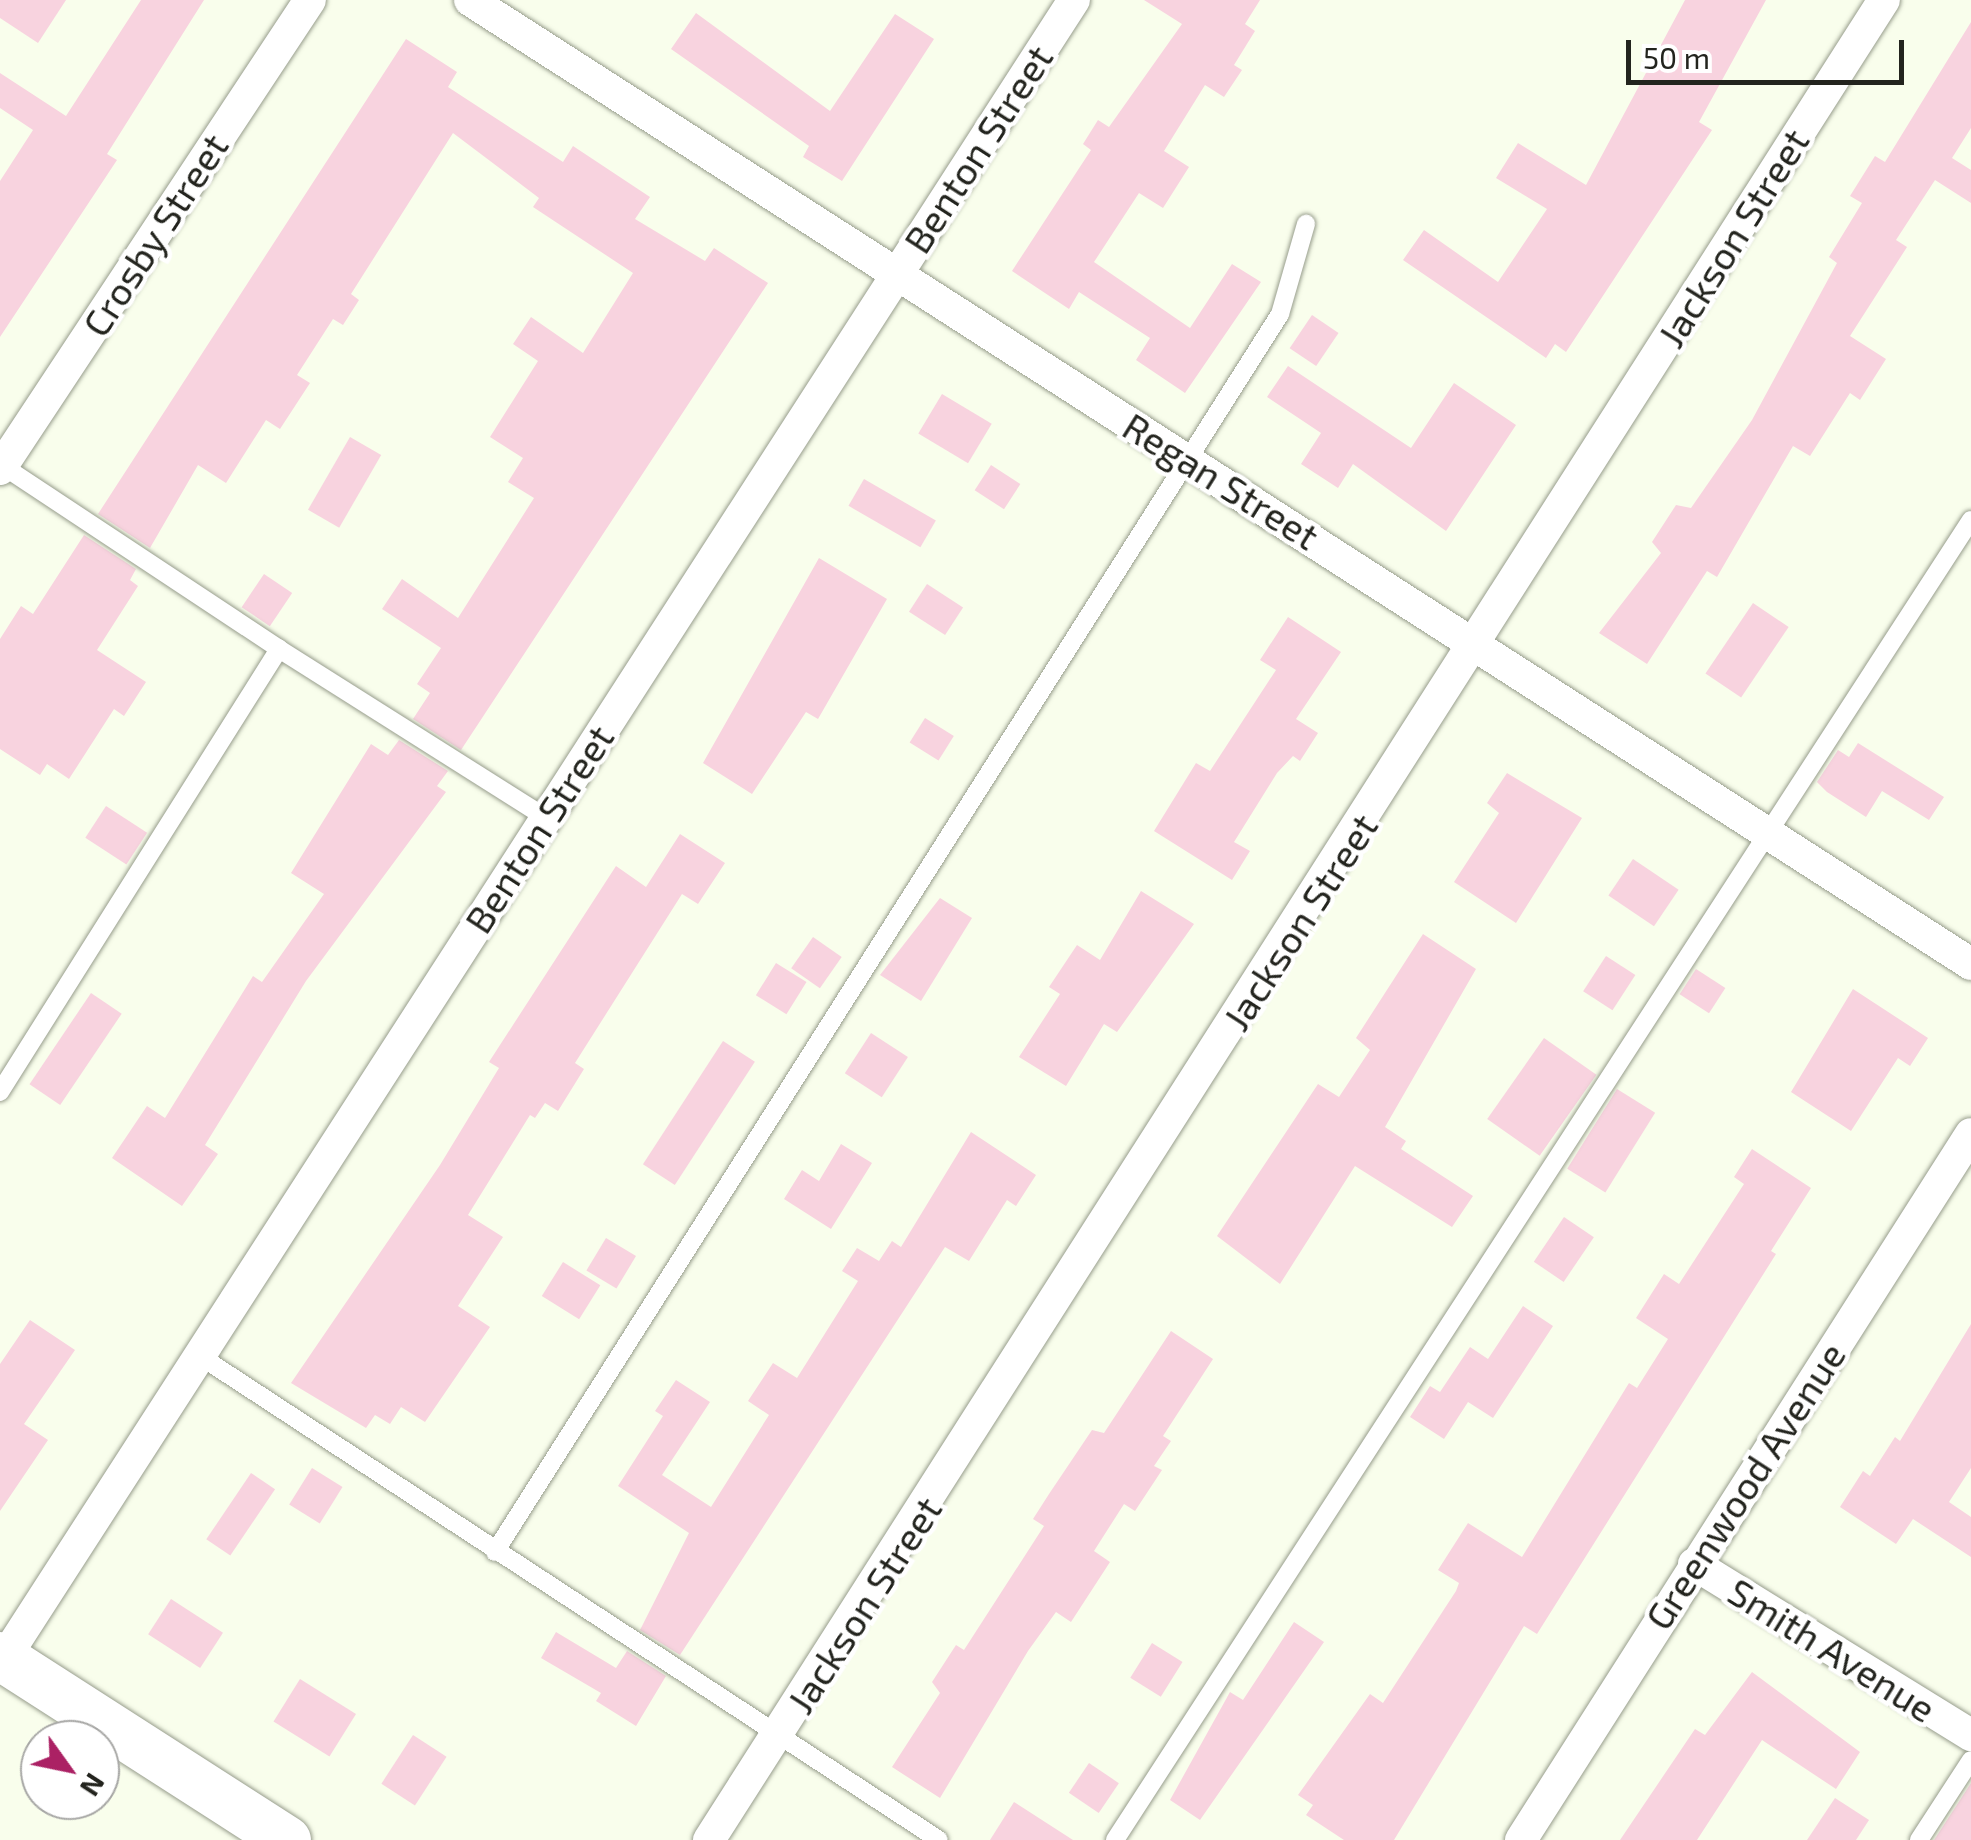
<!DOCTYPE html>
<style>
body{margin:0}
#map{position:relative;width:1971px;height:1840px;overflow:hidden;background:#f9feec;font-family:"Exo 2",sans-serif}
div>[style]{position:absolute}
.building>*{inset:0;background:#f8d3df;transform-origin:0 0}
.roads{filter:drop-shadow(0 0 2px #979d8c) drop-shadow(0 0 2px #979d8c)}
.lane>*{height:18px;margin:-9px;padding:0 9px;transform-origin:9px;border-radius:9px;background:#fff}
.street>*{height:32px;margin:-16px;padding:0 16px;transform-origin:16px;border-radius:16px;background:#fff}
.secondary>*{height:48px;margin:-24px;padding:0 24px;transform-origin:24px;border-radius:24px;background:#fff}
span{translate:-50% -50%;white-space:nowrap;text-align:center;line-height:1.15;-webkit-text-stroke:9px #fff;paint-order:stroke}
.street-label{font-size:38px;color:#23241e}
.north{position:absolute;left:20px;top:1720px;width:100px;height:100px;box-sizing:border-box;background:#fff;border:2px solid #a7a7a5;border-radius:50%;rotate:123deg;font-size:28px;font-weight:700;line-height:40px;text-align:center;color:#23241e}
.north::after{content:'';display:block;margin:auto;width:35px;height:45px;background:#ab2164;clip-path:polygon(50% 0,100% 100%,50% 72%,0 100%)}
.scale{position:absolute;left:1626px;top:40px;width:278px;height:45px;box-sizing:border-box;border:5px solid #23241e;border-top:0;padding-left:12px;font-size:30px;line-height:35px;white-space:nowrap;color:#23241e;-webkit-text-stroke:8px #fff;paint-order:stroke}
</style>
<div id="map">
<div class="building">
<div style="clip-path:polygon(0 0,66px 0,38px 43px,0 18px)"></div>
<div style="clip-path:polygon(141px 0,204px 0,107px 154px,117px 160px,0 337px,0 181px,33px 130px,0 108px,0 73px,66px 116px)"></div>
<div style="clip-path:polygon(1144px 0,1260px 0,1245px 24px,1255px 31px,1234px 65px,1242px 70px,1224px 97px,1205px 85px,1164px 151px,1189px 167px,1163px 208px,1139px 193px,1094px 262px,1190px 328px,1232px 264px,1261px 282px,1185px 393px,1136px 360px,1150px 338px,1079px 292px,1069px 309px,1012px 271px,1091px 150px,1083px 144px,1098px 120px,1109px 127px,1182px 24px)"></div>
<div style="clip-path:polygon(1685px 0,1766px 0,1699px 122px,1712px 130px,1566px 352px,1555px 344px,1546px 358px,1403px 260px,1424px 230px,1498px 282px,1547px 209px,1496px 178px,1518px 143px,1586px 185px)"></div>
<div style="clip-path:polygon(696px 13px,830px 111px,895px 14px,934px 39px,842px 181px,803px 157px,809px 146px,671px 49px)"></div>
<div style="clip-path:polygon(1971px 22px,1971px 128px,1952px 158px,1971px 170px,1971px 203px,1935px 180px,1896px 240px,1907px 247px,1850px 336px,1886px 359px,1860px 400px,1850px 393px,1810px 456px,1793px 446px,1717px 577px,1707px 571px,1647px 664px,1599px 633px,1661px 553px,1652px 542px,1676px 505px,1691px 508px,1752px 420px,1837px 263px,1829px 257px,1862px 203px,1850px 196px,1875px 156px,1885px 162px)"></div>
<div style="clip-path:polygon(406px 39px,457px 72px,448px 87px,563px 162px,573px 146px,650px 197px,635px 219px,705px 261px,714px 248px,768px 283px,461px 750px,413px 719px,430px 693px,417px 684px,441px 648px,382px 609px,402px 579px,458px 618px,534px 498px,508px 482px,523px 458px,490px 437px,538px 361px,513px 344px,531px 317px,583px 353px,633px 273px,533px 207px,539px 198px,453px 133px,351px 294px,359px 300px,343px 325px,333px 319px,297px 375px,310px 383px,280px 429px,266px 420px,226px 483px,198px 465px,150px 548px,98px 514px)"></div>
<div style="left:1312px;top:315px;width:32px;height:40px;rotate:34deg"></div>
<div style="clip-path:polygon(1288px 366px,1411px 448px,1454px 383px,1516px 425px,1446px 531px,1353px 464px,1338px 488px,1301px 464px,1321px 433px,1267px 397px)"></div>
<div style="left:942px;top:394px;width:58px;height:46px;rotate:31deg"></div>
<div style="left:350px;top:437px;width:36px;height:84px;rotate:30deg"></div>
<div style="left:991px;top:465px;width:35px;height:30px;rotate:33deg"></div>
<div style="left:864px;top:479px;width:83px;height:31px;rotate:30deg"></div>
<div style="clip-path:polygon(84px 535px,136px 569px,130px 580px,138px 586px,97px 650px,146px 682px,124px 716px,114px 709px,69px 779px,47px 764px,40px 775px,0 749px,0 639px,21px 606px,33px 614px)"></div>
<div style="clip-path:polygon(819px 558px,887px 599px,818px 719px,806px 712px,752px 794px,703px 763px)"></div>
<div style="left:264px;top:574px;width:34px;height:40px;rotate:34deg"></div>
<div style="left:927px;top:584px;width:43px;height:33px;rotate:33deg"></div>
<div style="left:1753px;top:603px;width:43px;height:85px;rotate:34deg"></div>
<div style="clip-path:polygon(1288px 617px,1341px 652px,1296px 719px,1318px 733px,1300px 761px,1293px 756px,1277px 773px,1234px 842px,1250px 851px,1232px 880px,1154px 831px,1196px 763px,1210px 771px,1276px 670px,1260px 660px)"></div>
<div style="left:925px;top:718px;width:34px;height:29px;rotate:32deg"></div>
<div style="clip-path:polygon(399px 740px,448px 771px,437px 786px,446px 792px,306px 981px,205px 1145px,218px 1154px,182px 1206px,112px 1158px,147px 1106px,165px 1118px,253px 976px,262px 982px,324px 894px,291px 873px,371px 744px,388px 755px)"></div>
<div style="clip-path:polygon(1858px 743px,1944px 797px,1929px 820px,1882px 791px,1866px 817px,1827px 792px,1817px 782px,1838px 750px,1849px 757px)"></div>
<div style="clip-path:polygon(1507px 773px,1582px 818px,1516px 923px,1454px 882px,1499px 813px,1487px 803px)"></div>
<div style="left:106px;top:806px;width:49px;height:38px;rotate:33deg"></div>
<div style="clip-path:polygon(680px 834px,725px 863px,698px 904px,682px 894px,575px 1063px,584px 1069px,558px 1111px,545px 1103px,535px 1118px,530px 1115px,468px 1215px,503px 1237px,458px 1306px,490px 1327px,425px 1422px,401px 1407px,390px 1424px,375px 1415px,366px 1428px,291px 1383px,440px 1165px,499px 1068px,489px 1062px,616px 866px,646px 887px)"></div>
<div style="left:1633px;top:859px;width:55px;height:44px;rotate:34deg"></div>
<div style="clip-path:polygon(1141px 891px,1194px 924px,1117px 1032px,1104px 1024px,1066px 1086px,1019px 1057px,1060px 994px,1049px 987px,1077px 945px,1100px 960px)"></div>
<div style="clip-path:polygon(940px 898px,972px 918px,921px 1001px,880px 975px)"></div>
<div style="clip-path:polygon(1423px 934px,1476px 969px,1385px 1127px,1406px 1141px,1401px 1149px,1473px 1196px,1452px 1227px,1355px 1166px,1280px 1284px,1217px 1236px,1318px 1084px,1339px 1097px,1370px 1050px,1356px 1038px)"></div>
<div style="left:813px;top:937px;width:35px;height:38px;rotate:35deg"></div>
<div style="left:1606px;top:956px;width:35px;height:42px;rotate:33deg"></div>
<div style="left:776px;top:963px;width:36px;height:38px;rotate:32deg"></div>
<div style="left:1696px;top:969px;width:35px;height:30px;rotate:33deg"></div>
<div style="clip-path:polygon(1853px 989px,1928px 1038px,1910px 1066px,1898px 1058px,1851px 1131px,1791px 1092px)"></div>
<div style="left:91px;top:993px;width:37px;height:110px;rotate:34deg"></div>
<div style="left:871px;top:1033px;width:44px;height:48px;rotate:33deg"></div>
<div style="left:1544px;top:1038px;width:64px;height:99px;rotate:35deg"></div>
<div style="left:723px;top:1041px;width:38px;height:147px;rotate:33deg"></div>
<div style="left:1617px;top:1089px;width:45px;height:94px;rotate:32deg"></div>
<div style="clip-path:polygon(971px 1132px,1036px 1175px,1016px 1206px,1007px 1200px,969px 1261px,945px 1247px,680px 1655px,640px 1630px,689px 1533px,618px 1486px,663px 1416px,655px 1411px,676px 1380px,710px 1402px,662px 1475px,711px 1507px,769px 1415px,748px 1401px,773px 1363px,797px 1378px,858px 1281px,842px 1271px,857px 1248px,879px 1261px,892px 1241px,901px 1247px)"></div>
<div style="clip-path:polygon(841px 1144px,872px 1163px,831px 1229px,784px 1199px,802px 1170px,819px 1181px)"></div>
<div style="clip-path:polygon(1752px 1149px,1811px 1188px,1771px 1251px,1776px 1254px,1537px 1634px,1524px 1626px,1394px 1840px,1344px 1840px,1306px 1815px,1313px 1805px,1298px 1795px,1370px 1694px,1383px 1703px,1456px 1591px,1459px 1583px,1438px 1570px,1468px 1523px,1522px 1557px,1629px 1383px,1637px 1388px,1668px 1339px,1636px 1318px,1664px 1274px,1679px 1284px,1744px 1184px,1734px 1177px)"></div>
<div style="left:1564px;top:1217px;width:36px;height:54px;rotate:34deg"></div>
<div style="left:606px;top:1238px;width:35px;height:38px;rotate:31deg"></div>
<div style="left:563px;top:1262px;width:44px;height:40px;rotate:32deg"></div>
<div style="clip-path:polygon(1523px 1306px,1553px 1326px,1493px 1418px,1468px 1402px,1444px 1439px,1410px 1417px,1430px 1386px,1440px 1392px,1470px 1347px,1488px 1359px)"></div>
<div style="clip-path:polygon(30px 1320px,75px 1350px,24px 1424px,48px 1440px,0 1511px,0 1364px)"></div>
<div style="clip-path:polygon(1971px 1324px,1971px 1468px,1949px 1502px,1971px 1517px,1971px 1557px,1913px 1519px,1896px 1544px,1840px 1507px,1863px 1471px,1870px 1476px,1895px 1437px,1900px 1441px)"></div>
<div style="clip-path:polygon(1171px 1331px,1213px 1359px,1163px 1436px,1171px 1441px,1154px 1466px,1162px 1470px,1135px 1511px,1124px 1504px,1094px 1551px,1110px 1562px,1071px 1622px,1056px 1612px,1028px 1651px,940px 1798px,892px 1767px,940px 1693px,932px 1682px,956px 1645px,964px 1650px,1044px 1526px,1033px 1519px,1049px 1494px,1092px 1430px,1104px 1433px)"></div>
<div style="left:312px;top:1468px;width:36px;height:43px;rotate:32deg"></div>
<div style="left:251px;top:1473px;width:29px;height:80px;rotate:34deg"></div>
<div style="left:171px;top:1599px;width:62px;height:42px;rotate:33deg"></div>
<div style="clip-path:polygon(1294px 1622px,1324px 1642px,1200px 1820px,1170px 1800px,1230px 1692px,1243px 1700px)"></div>
<div style="clip-path:polygon(556px 1632px,616px 1668px,627px 1651px,666px 1676px,636px 1726px,596px 1701px,601px 1693px,541px 1658px)"></div>
<div style="left:1152px;top:1643px;width:36px;height:41px;rotate:32deg"></div>
<div style="clip-path:polygon(1752px 1672px,1860px 1752px,1836px 1789px,1762px 1740px,1697px 1840px,1620px 1840px,1695px 1729px,1705px 1735px)"></div>
<div style="left:300px;top:1679px;width:66px;height:50px;rotate:32deg"></div>
<div style="left:413px;top:1735px;width:40px;height:58px;rotate:33deg"></div>
<div style="left:1089px;top:1763px;width:36px;height:36px;rotate:34deg"></div>
<div style="clip-path:polygon(1971px 1783px,1971px 1840px,1934px 1840px)"></div>
<div style="clip-path:polygon(1835px 1798px,1869px 1820px,1856px 1840px,1807px 1840px)"></div>
<div style="clip-path:polygon(1014px 1802px,1073px 1840px,990px 1840px)"></div>
</div>
<div class="roads">
<div class="lane">
<div style="left:3px;top:466px;width:331px;rotate:33.5deg"></div>
<div style="left:0;top:1092px;width:524px;rotate:-57.8deg"></div>
<div style="left:279px;top:649px;width:316px;rotate:32.3deg"></div>
<div style="left:200px;top:1356px;width:883px;rotate:33.22deg"></div>
<div style="left:495px;top:1552px;width:1466px;rotate:-57.62deg"></div>
<div style="left:1280px;top:314px;width:94px;rotate:-73.9deg"></div>
<div style="left:1115px;top:1840px;width:1573px;rotate:-57.04deg"></div>
<div style="left:1919px;top:1840px;width:95px;rotate:-57deg"></div>
</div>
<div class="street">
<div style="left:470px;top:0;width:1784px;rotate:32.71deg"></div>
<div style="left:0;top:469px;width:562px;rotate:-56.54deg"></div>
<div style="left:1694px;top:1564px;width:326px;rotate:31.7deg"></div>
<div style="left:4px;top:1659px;width:1974px;rotate:-57.18deg"></div>
<div style="left:709px;top:1840px;width:2183px;rotate:-57.44deg"></div>
<div style="left:1521px;top:1840px;width:837px;rotate:-57.49deg"></div>
</div>
<div class="secondary">
<div style="left:0;top:1656px;width:341px;rotate:32.7deg"></div>
</div>
</div>
<div class="street-label">
<span style="left:978px;top:149px;rotate:-57deg">Benton Street</span>
<span style="left:155px;top:235px;rotate:-57deg">Crosby Street</span>
<span style="left:1733px;top:238px;rotate:-58deg">Jackson Street</span>
<span style="left:1221px;top:481px;rotate:32deg">Regan Street</span>
<span style="left:539px;top:829px;rotate:-57deg">Benton Street</span>
<span style="left:1300px;top:922px;rotate:-57deg">Jackson Street</span>
<span style="left:1745px;top:1486px;rotate:-57deg">Greenwood Avenue</span>
<span style="left:864px;top:1605px;rotate:-57deg">Jackson Street</span>
<span style="left:1832px;top:1650px;rotate:32deg">Smith Avenue</span>
</div>
<div class="north">N</div>
<div class="scale">50 m</div>
</div>
